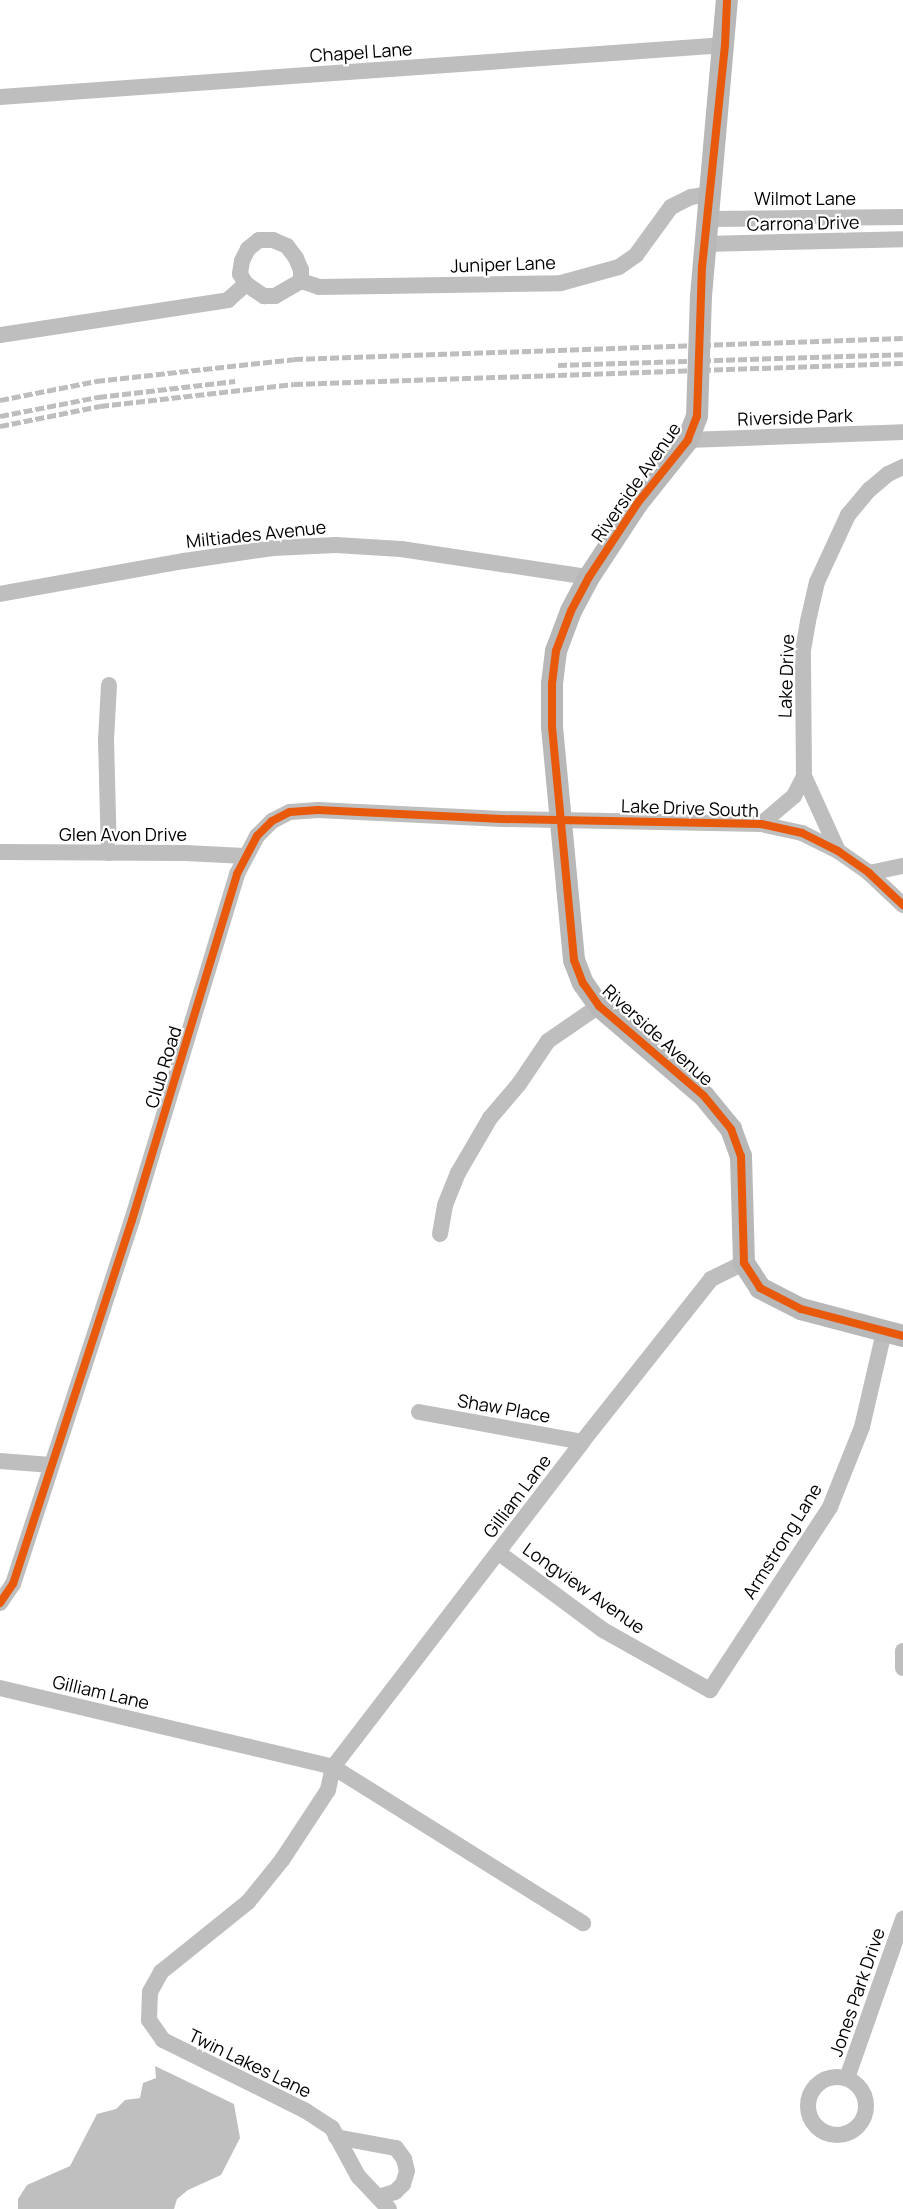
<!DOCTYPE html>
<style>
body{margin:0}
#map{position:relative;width:903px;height:2209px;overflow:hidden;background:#fff;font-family:Manrope,sans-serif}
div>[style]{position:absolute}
.water>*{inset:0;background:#bfbfbf}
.street>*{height:16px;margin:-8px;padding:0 8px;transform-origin:8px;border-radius:8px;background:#bebebe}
.street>.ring{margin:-8px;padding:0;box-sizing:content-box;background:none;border:16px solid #bebebe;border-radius:50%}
.secondary>*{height:22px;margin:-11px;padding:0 11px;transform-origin:11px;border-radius:11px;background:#b8b8b8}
.rail>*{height:4.5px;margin-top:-2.25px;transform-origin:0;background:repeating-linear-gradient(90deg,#bebebe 0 9px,transparent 0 12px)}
.secondary-bridge>*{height:22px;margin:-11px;padding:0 11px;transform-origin:11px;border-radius:11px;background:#b8b8b8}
.cycleway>*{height:8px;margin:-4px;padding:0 4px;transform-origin:4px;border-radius:4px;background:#e8590c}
span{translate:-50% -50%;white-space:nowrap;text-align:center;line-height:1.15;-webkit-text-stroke:4.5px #fff;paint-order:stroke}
.street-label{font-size:18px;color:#000}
</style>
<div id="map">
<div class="water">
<div style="clip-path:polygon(155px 2066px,234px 2104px,240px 2138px,221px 2175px,188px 2190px,177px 2199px,174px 2209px,18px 2209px,18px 2199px,27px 2185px,70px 2166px,97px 2114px,116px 2109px,125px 2100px,140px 2098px,143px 2083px,156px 2078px)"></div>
</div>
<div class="street">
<div style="left:0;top:97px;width:727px;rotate:-4.1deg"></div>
<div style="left:707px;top:219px;width:196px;rotate:-0.6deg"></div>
<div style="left:705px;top:244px;width:198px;rotate:-1.4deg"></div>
<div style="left:301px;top:281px;width:11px;rotate:-90deg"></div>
<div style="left:301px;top:270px;width:13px;rotate:-113deg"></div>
<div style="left:296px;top:258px;width:15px;rotate:-127deg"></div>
<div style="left:287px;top:246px;width:15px;rotate:-157deg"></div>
<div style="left:273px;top:240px;width:14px;rotate:180deg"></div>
<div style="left:259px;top:240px;width:14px;rotate:141deg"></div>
<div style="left:248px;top:249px;width:13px;rotate:117deg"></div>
<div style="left:242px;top:261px;width:13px;rotate:99deg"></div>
<div style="left:240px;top:274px;width:12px;rotate:59deg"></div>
<div style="left:246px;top:284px;width:22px;rotate:34deg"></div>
<div style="left:264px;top:296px;width:11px"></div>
<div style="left:275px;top:296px;width:30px;rotate:-30deg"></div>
<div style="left:301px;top:281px;width:19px;rotate:18deg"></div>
<div style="left:319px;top:287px;width:242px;rotate:-0.9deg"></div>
<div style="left:561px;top:283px;width:60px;rotate:-15.4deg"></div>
<div style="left:619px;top:267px;width:21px;rotate:-35deg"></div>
<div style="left:636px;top:255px;width:59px;rotate:-53.9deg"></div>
<div style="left:671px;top:207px;width:22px;rotate:-27deg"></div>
<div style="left:691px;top:197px;width:19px;rotate:-9deg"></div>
<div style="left:0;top:335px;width:231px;rotate:-8.7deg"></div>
<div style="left:228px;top:300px;width:24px;rotate:-42deg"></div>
<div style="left:688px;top:440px;width:215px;rotate:-2.1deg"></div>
<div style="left:0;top:594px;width:187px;rotate:-10.2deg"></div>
<div style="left:184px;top:561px;width:90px;rotate:-8.3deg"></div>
<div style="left:273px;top:548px;width:63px;rotate:-2.7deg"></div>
<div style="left:336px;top:545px;width:65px;rotate:3.5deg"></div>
<div style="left:401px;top:549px;width:190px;rotate:8.5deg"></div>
<div style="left:109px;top:685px;width:55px;rotate:93.1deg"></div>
<div style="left:106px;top:740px;width:113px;rotate:88.5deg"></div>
<div style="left:761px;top:824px;width:43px;rotate:-40.3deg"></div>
<div style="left:794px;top:796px;width:22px;rotate:-63deg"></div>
<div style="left:838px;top:851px;width:82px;rotate:-114.4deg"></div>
<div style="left:804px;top:776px;width:126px;rotate:-90.5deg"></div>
<div style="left:803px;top:650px;width:29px;rotate:-80deg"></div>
<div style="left:808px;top:621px;width:40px;rotate:-77deg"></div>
<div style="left:817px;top:582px;width:74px;rotate:-65.2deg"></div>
<div style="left:848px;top:515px;width:33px;rotate:-50deg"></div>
<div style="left:869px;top:490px;width:25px;rotate:-40deg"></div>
<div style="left:888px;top:474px;width:17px;rotate:-25deg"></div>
<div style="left:0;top:852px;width:185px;rotate:0.3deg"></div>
<div style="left:185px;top:853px;width:60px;rotate:2.9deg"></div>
<div style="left:869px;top:873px;width:35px;rotate:-12deg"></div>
<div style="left:440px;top:1234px;width:29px;rotate:-80deg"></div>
<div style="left:445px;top:1205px;width:35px;rotate:-68deg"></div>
<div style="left:458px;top:1173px;width:64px;rotate:-59.8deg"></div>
<div style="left:490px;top:1118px;width:45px;rotate:-49.5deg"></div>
<div style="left:519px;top:1084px;width:52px;rotate:-56deg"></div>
<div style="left:548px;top:1041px;width:62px;rotate:-34.5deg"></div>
<div style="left:419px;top:1412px;width:166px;rotate:10.4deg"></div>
<div style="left:0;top:1461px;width:51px;rotate:4.5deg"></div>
<div style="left:499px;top:1553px;width:129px;rotate:36.5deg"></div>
<div style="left:603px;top:1630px;width:123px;rotate:29.3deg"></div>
<div style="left:710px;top:1690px;width:219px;rotate:-56.7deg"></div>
<div style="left:830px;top:1507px;width:86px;rotate:-68.2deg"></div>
<div style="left:862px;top:1427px;width:98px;rotate:-77deg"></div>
<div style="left:0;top:1603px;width:23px;rotate:-56deg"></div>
<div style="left:13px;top:1584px;width:383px;rotate:-71.9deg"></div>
<div style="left:132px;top:1220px;width:362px;rotate:-73.1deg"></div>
<div style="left:237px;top:874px;width:43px;rotate:-62.2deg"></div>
<div style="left:257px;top:836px;width:21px;rotate:-45deg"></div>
<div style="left:272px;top:821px;width:20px;rotate:-27deg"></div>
<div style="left:290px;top:812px;width:28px;rotate:-4deg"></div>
<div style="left:318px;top:810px;width:184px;rotate:2.8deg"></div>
<div style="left:502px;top:819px;width:259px;rotate:1.1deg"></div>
<div style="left:761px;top:824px;width:42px;rotate:12.4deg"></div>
<div style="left:802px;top:833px;width:40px;rotate:26.6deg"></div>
<div style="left:838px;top:851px;width:38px;rotate:35deg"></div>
<div style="left:869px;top:873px;width:47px;rotate:43.3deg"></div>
<div style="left:903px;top:1651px;width:17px;rotate:90deg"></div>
<div style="left:0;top:1688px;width:342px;rotate:13.3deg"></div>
<div style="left:333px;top:1767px;width:409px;rotate:-52.5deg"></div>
<div style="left:582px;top:1442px;width:208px;rotate:-51.6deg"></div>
<div style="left:711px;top:1279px;width:37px;rotate:-26deg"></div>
<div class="ring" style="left:808px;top:2077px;width:42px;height:42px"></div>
<div style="left:847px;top:2078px;width:169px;rotate:-70.6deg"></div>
<div style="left:336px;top:2137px;width:61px;rotate:10.4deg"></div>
<div style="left:396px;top:2148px;width:14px;rotate:54deg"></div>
<div style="left:404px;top:2159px;width:12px;rotate:76deg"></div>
<div style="left:407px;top:2171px;width:14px;rotate:107deg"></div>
<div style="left:403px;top:2184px;width:11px;rotate:135deg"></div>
<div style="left:395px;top:2192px;width:17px;rotate:163deg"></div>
<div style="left:389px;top:2209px;width:45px;rotate:-133.2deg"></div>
<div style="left:358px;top:2176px;width:55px;rotate:-118.4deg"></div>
<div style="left:332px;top:2128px;width:31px;rotate:-147deg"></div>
<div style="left:306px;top:2111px;width:160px;rotate:-153.6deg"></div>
<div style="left:163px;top:2040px;width:24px;rotate:-125deg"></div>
<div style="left:149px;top:2020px;width:28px;rotate:-88deg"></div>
<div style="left:150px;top:1992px;width:23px;rotate:-61deg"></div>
<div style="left:161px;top:1972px;width:112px;rotate:-38.8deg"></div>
<div style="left:248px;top:1902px;width:54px;rotate:-51deg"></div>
<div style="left:282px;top:1860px;width:84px;rotate:-56.7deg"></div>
<div style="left:328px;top:1790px;width:24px;rotate:-78deg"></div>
<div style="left:333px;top:1767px;width:295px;rotate:32deg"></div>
</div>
<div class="secondary">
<div style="left:701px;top:296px;width:297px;rotate:-85deg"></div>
<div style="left:697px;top:416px;width:26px;rotate:111deg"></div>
<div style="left:688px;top:440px;width:82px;rotate:128.6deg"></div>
<div style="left:637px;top:504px;width:87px;rotate:123.3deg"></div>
<div style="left:589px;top:577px;width:38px;rotate:118deg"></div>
<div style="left:571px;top:611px;width:43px;rotate:110.6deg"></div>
<div style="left:556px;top:651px;width:33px;rotate:97deg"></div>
<div style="left:552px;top:684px;width:43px;rotate:90deg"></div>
<div style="left:552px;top:727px;width:234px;rotate:84.6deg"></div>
<div style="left:574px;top:960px;width:25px;rotate:69deg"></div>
<div style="left:583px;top:983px;width:28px;rotate:55deg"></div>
<div style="left:599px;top:1006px;width:138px;rotate:40.6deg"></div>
<div style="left:704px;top:1096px;width:43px;rotate:50.7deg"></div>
<div style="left:731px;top:1129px;width:29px;rotate:70deg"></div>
<div style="left:741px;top:1156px;width:107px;rotate:88.4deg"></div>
<div style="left:744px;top:1263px;width:30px;rotate:57deg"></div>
<div style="left:760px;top:1288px;width:46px;rotate:27.1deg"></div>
<div style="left:801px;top:1309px;width:106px;rotate:14.8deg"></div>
</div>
<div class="rail">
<div style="left:558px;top:365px;width:345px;rotate:-1.8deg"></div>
<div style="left:0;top:400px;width:98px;rotate:-11.2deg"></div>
<div style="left:96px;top:381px;width:199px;rotate:-6.3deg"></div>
<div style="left:294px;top:359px;width:609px;rotate:-1.97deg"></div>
<div style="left:0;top:416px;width:100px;rotate:-11deg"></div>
<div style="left:98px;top:397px;width:138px;rotate:-6.7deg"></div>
<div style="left:0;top:426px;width:102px;rotate:-11.3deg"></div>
<div style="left:100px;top:406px;width:195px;rotate:-6.5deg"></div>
<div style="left:294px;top:384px;width:609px;rotate:-1.97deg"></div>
</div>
<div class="secondary-bridge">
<div style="left:697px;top:416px;width:120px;rotate:-88.1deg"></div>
</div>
<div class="cycleway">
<div style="left:727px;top:0;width:45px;rotate:92.5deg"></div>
<div style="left:725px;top:45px;width:222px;rotate:95.9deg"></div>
<div style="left:702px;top:266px;width:150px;rotate:91.9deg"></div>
<div style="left:697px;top:416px;width:26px;rotate:111deg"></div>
<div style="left:688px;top:440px;width:82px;rotate:128.6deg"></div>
<div style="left:637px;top:504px;width:87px;rotate:123.3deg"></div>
<div style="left:589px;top:577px;width:38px;rotate:118deg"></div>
<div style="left:571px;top:611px;width:43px;rotate:110.6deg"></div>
<div style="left:556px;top:651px;width:33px;rotate:97deg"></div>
<div style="left:552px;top:684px;width:43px;rotate:90deg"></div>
<div style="left:552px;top:727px;width:234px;rotate:84.6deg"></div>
<div style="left:574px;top:960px;width:25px;rotate:69deg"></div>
<div style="left:583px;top:983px;width:28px;rotate:55deg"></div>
<div style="left:599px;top:1006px;width:138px;rotate:40.6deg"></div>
<div style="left:704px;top:1096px;width:43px;rotate:50.7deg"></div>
<div style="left:731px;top:1129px;width:29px;rotate:70deg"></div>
<div style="left:741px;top:1156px;width:107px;rotate:88.4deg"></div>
<div style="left:744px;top:1263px;width:30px;rotate:57deg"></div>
<div style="left:760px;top:1288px;width:46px;rotate:27.1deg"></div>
<div style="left:801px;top:1309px;width:106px;rotate:14.8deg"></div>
<div style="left:0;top:1603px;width:23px;rotate:-56deg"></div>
<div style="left:13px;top:1584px;width:383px;rotate:-71.9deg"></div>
<div style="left:132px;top:1220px;width:362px;rotate:-73.1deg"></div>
<div style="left:237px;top:874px;width:43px;rotate:-62.2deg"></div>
<div style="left:257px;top:836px;width:21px;rotate:-45deg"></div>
<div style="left:272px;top:821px;width:20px;rotate:-27deg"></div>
<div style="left:290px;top:812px;width:28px;rotate:-4deg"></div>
<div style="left:318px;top:810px;width:184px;rotate:2.8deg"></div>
<div style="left:502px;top:819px;width:259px;rotate:1.1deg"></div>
<div style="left:761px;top:824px;width:42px;rotate:12.4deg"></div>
<div style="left:802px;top:833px;width:40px;rotate:26.6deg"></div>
<div style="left:838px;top:851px;width:38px;rotate:35deg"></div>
<div style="left:869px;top:873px;width:47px;rotate:43.3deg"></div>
</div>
<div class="street-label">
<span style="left:361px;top:52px;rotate:-4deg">Chapel Lane</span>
<span style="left:805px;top:198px">Wilmot Lane</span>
<span style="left:803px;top:223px;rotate:-1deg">Carrona Drive</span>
<span style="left:503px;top:264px;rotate:-2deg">Juniper Lane</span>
<span style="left:795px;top:417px;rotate:-2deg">Riverside Park</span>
<span style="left:636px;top:482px;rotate:-55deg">Riverside Avenue</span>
<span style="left:256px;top:534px;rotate:-6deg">Miltiades Avenue</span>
<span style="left:786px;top:676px;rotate:-88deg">Lake Drive</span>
<span style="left:690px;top:808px;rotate:2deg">Lake Drive South</span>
<span style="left:123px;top:834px">Glen Avon Drive</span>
<span style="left:658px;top:1035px;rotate:42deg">Riverside Avenue</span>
<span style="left:163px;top:1067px;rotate:-73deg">Club Road</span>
<span style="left:504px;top:1408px;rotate:10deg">Shaw Place</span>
<span style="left:517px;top:1496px;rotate:-53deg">Gilliam Lane</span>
<span style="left:782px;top:1541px;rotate:-58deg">Armstrong Lane</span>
<span style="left:584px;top:1588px;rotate:35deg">Longview Avenue</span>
<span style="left:101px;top:1692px;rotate:13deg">Gilliam Lane</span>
<span style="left:857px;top:1992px;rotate:-71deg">Jones Park Drive</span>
<span style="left:250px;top:2063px;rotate:26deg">Twin Lakes Lane</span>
</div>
</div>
